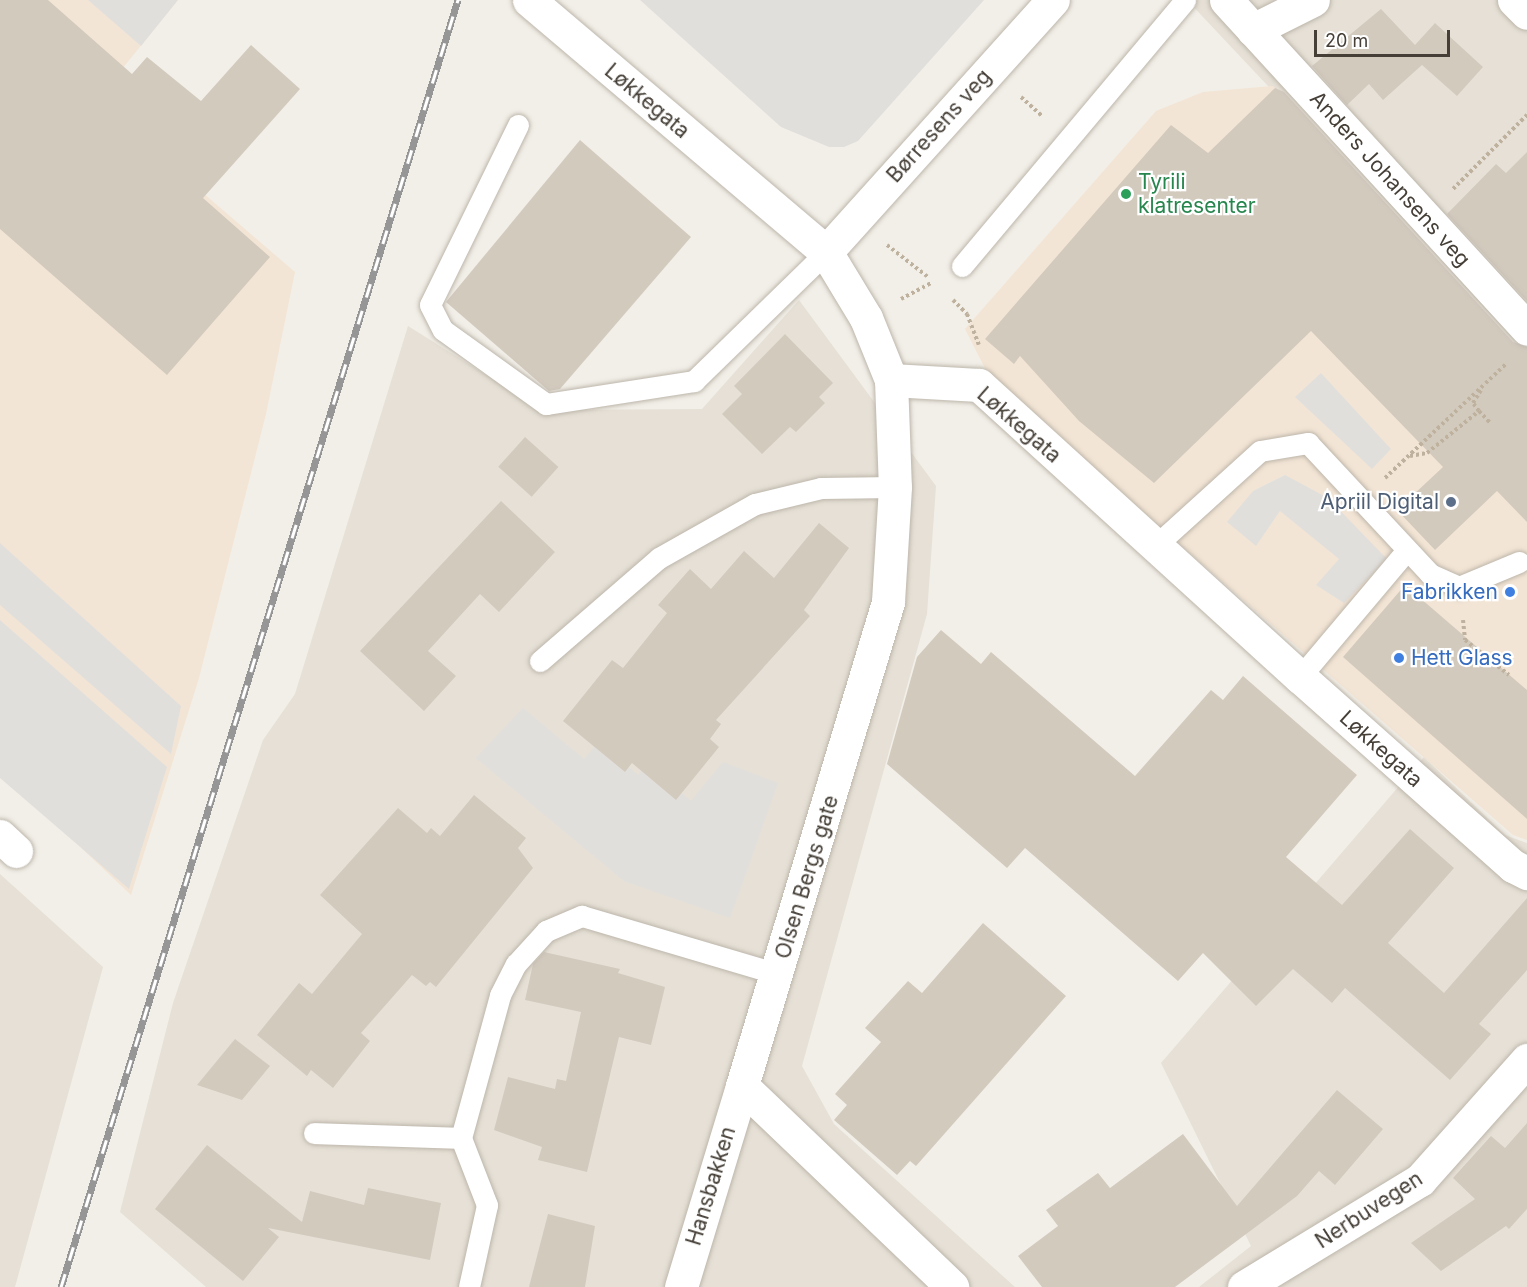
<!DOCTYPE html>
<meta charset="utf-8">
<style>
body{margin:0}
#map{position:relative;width:1527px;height:1287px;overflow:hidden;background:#f2efe8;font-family:Inter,sans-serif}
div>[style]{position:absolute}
.residential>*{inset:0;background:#e6e0d6}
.commercial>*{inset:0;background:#f3e5d5}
.parking>*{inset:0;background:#e1dfdc}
.building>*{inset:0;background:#d3cabe;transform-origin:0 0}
.path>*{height:4px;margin-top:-2px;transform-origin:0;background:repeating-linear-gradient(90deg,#beb19d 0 3px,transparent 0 6px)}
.roads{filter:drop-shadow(0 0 2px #bdb6ab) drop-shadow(0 0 2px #bdb6ab)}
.service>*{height:21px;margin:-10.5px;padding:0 10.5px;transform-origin:10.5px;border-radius:10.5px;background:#fff}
.minor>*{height:33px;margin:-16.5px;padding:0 16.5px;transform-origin:16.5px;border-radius:16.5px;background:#fff}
.rail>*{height:7px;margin-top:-3.5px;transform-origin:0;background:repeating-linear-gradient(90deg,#fff 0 14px,#969696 0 28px);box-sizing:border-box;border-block:2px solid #969696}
.dots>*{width:16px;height:16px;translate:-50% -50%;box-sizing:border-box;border:3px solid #fff;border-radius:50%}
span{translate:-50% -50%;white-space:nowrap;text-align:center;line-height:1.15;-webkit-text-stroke:4.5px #fff;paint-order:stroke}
.street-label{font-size:21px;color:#453f37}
.leisure-label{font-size:21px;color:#27864d}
.left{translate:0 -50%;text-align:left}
.service-label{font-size:21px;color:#4e5e75}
.right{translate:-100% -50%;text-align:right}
.shop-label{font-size:21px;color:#366cbe}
.scale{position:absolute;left:1314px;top:30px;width:136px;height:27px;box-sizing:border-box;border:3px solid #453f37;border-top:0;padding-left:8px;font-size:18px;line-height:21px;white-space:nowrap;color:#453f37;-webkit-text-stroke:4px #fff;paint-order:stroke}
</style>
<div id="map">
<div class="residential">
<div style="clip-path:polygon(1187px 0,1527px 0,1527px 361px)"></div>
<div style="clip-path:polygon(799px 300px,936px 486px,927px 614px,802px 1066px,834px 1124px,1015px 1287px,206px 1287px,120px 1212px,173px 1003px,263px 740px,295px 694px,408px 326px,542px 410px,702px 409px)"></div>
<div style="clip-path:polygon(1424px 757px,1505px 835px,1527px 843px,1527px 1287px,1199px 1287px,1251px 1246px,1161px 1063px)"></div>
<div style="clip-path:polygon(0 874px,103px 967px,15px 1287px,0 1287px)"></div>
</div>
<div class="commercial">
<div style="clip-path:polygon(0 0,178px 0,96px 101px,295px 272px,266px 414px,199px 678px,131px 895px,0 771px)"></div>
<div style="clip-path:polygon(1273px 86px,1527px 362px,1527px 840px,1513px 835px,991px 380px,965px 329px,1156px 111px,1203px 92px)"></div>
</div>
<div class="parking">
<div style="clip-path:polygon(88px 0,178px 0,141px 46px)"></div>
<div style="clip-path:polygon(640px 0,984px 0,858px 141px,844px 147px,829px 147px,781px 127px)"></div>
<div style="clip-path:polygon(1321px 373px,1391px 449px,1372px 469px,1295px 397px)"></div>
<div style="clip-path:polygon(1285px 475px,1328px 498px,1387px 559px,1344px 603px,1316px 585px,1339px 559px,1280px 511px,1256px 546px,1227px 522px,1253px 491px)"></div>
<div style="clip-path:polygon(0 543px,181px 706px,171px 754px,0 605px)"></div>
<div style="clip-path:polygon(0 620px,167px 767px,129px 889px,0 778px)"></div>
<div style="clip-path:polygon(523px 708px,584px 759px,608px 731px,615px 755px,638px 775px,647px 765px,691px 801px,723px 762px,778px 783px,730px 918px,624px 881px,476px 758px)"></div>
</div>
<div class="building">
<div style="clip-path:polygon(0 0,48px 0,132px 74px,147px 57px,201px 101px,251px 45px,300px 89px,203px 198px,270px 257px,167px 375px,0 229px)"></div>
<div style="clip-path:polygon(1381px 9px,1415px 45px,1435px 23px,1483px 67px,1457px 96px,1422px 65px,1383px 100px,1369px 84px,1347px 105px,1312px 66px)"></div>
<div style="clip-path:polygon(1275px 88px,1284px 92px,1513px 342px,1527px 347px,1527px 522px,1497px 491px,1435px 550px,1397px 510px,1443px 467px,1311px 331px,1154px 483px,1079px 421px,1020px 356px,1014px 364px,985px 339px,1171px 125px,1208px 153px)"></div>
<div style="clip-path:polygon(580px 140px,691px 237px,560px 389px,549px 391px,446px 302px)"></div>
<div style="clip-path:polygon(1527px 152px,1527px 301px,1447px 214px,1496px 164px,1506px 173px)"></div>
<div style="clip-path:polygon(785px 334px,833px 383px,819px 397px,825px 403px,796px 432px,790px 427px,762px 454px,722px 414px,742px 394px,734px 386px)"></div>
<div style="left:525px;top:437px;width:45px;height:40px;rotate:42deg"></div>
<div style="clip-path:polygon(501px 501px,555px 552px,499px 612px,480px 594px,428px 651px,456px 676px,424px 711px,360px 651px)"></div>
<div style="clip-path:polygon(819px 523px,849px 548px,804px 610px,810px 616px,716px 720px,721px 724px,710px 739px,719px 747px,676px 800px,632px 763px,625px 772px,563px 721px,612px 660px,623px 668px,667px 613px,658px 605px,690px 569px,711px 589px,744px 551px,774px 578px)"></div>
<div style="clip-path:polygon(1405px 585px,1527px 690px,1527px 819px,1343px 657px)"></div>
<div style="clip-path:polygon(941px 630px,981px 664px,991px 652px,1135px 776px,1211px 690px,1223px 700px,1243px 676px,1357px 775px,1286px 857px,1342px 905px,1410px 829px,1454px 868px,1388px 943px,1444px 993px,1527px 898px,1527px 970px,1479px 1024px,1491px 1034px,1450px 1080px,1345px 988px,1332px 1003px,1293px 969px,1256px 1006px,1203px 953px,1178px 981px,1025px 848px,1007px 868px,887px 764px,917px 657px)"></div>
<div style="clip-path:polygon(474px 795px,526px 838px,518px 848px,533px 868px,436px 987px,430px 982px,426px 986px,412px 975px,361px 1033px,370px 1041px,333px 1088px,311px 1070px,307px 1076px,257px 1035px,299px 983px,312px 994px,362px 934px,320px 895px,398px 808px,427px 833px,431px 828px,440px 836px)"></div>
<div style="clip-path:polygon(983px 923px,1066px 996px,916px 1166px,910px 1161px,897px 1175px,834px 1120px,847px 1105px,835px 1094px,881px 1042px,865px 1028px,908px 981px,922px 993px)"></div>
<div style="clip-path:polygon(544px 952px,620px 969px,618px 973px,665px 987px,651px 1045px,619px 1037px,587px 1172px,538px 1160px,542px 1147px,494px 1130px,508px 1077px,555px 1089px,557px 1079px,566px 1081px,581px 1012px,525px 1000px,533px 964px)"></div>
<div style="clip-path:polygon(235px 1039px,270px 1066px,242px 1100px,197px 1085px)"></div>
<div style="clip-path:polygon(1337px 1090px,1383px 1129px,1335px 1185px,1319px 1171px,1297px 1196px,1175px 1287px,1042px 1287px,1018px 1256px,1058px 1226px,1046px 1210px,1098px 1173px,1110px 1188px,1183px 1134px,1237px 1206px)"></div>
<div style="clip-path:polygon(1527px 1123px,1527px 1209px,1509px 1229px,1506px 1226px,1441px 1271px,1411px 1243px,1475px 1199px,1453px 1178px,1491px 1136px,1505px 1148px)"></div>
<div style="clip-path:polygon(207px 1145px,302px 1222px,310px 1191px,364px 1205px,368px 1188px,441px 1203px,430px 1260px,268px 1228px,279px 1237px,243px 1281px,155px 1209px)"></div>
<div style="clip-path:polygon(548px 1214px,595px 1226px,585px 1287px,529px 1287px)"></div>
</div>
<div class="path">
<div style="left:1021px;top:97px;width:28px;rotate:42deg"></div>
<div style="left:1453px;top:189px;width:105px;rotate:-45deg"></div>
<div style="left:887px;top:245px;width:52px;rotate:38deg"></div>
<div style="left:901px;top:299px;width:34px;rotate:-28deg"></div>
<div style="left:953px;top:300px;width:20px;rotate:45deg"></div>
<div style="left:967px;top:314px;width:33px;rotate:69deg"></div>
<div style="left:1479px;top:411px;width:10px;rotate:-127deg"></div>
<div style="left:1473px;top:403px;width:15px;rotate:-58deg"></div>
<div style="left:1410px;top:456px;width:17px;rotate:-10deg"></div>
<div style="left:1427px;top:453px;width:67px;rotate:-38.9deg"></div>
<div style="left:1479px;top:411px;width:16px;rotate:47deg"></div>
<div style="left:1385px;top:478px;width:166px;rotate:-43.3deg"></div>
<div style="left:1463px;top:620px;width:20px;rotate:84deg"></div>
<div style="left:1465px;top:640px;width:56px;rotate:38.5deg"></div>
</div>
<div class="roads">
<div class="service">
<div style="left:518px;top:125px;width:200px;rotate:116.1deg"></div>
<div style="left:430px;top:305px;width:28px;rotate:63deg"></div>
<div style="left:443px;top:330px;width:127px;rotate:35.7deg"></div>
<div style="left:546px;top:404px;width:150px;rotate:-8.8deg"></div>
<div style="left:694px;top:381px;width:185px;rotate:-44.3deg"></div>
<div style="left:962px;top:266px;width:347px;rotate:-50deg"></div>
<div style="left:1154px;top:547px;width:143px;rotate:-42.2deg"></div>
<div style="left:1260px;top:451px;width:49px;rotate:-9.5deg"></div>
<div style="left:1308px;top:443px;width:179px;rotate:47deg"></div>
<div style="left:1430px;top:574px;width:32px;rotate:24deg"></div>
<div style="left:1459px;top:587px;width:65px;rotate:-22.6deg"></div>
<div style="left:540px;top:661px;width:157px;rotate:-40.9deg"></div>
<div style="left:659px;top:558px;width:110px;rotate:-29.4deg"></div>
<div style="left:755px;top:504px;width:68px;rotate:-13.6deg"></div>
<div style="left:821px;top:488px;width:74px;rotate:-0.8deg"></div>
<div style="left:1300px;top:677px;width:166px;rotate:-49.9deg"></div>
<div style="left:314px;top:1133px;width:147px;rotate:1.9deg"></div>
<div style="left:461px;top:1138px;width:148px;rotate:-74.7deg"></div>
<div style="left:500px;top:995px;width:35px;rotate:-63deg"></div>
<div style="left:516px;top:964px;width:45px;rotate:-47.7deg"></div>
<div style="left:546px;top:931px;width:39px;rotate:-23deg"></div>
<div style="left:582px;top:916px;width:204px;rotate:16.5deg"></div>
<div style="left:461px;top:1138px;width:72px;rotate:68.8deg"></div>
<div style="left:487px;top:1205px;width:84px;rotate:102.4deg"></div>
</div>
<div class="minor">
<div style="left:529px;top:0;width:390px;rotate:40.3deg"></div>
<div style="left:826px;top:252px;width:77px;rotate:58.8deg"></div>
<div style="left:866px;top:318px;width:67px;rotate:68deg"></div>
<div style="left:891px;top:380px;width:88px;rotate:3.3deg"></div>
<div style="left:979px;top:385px;width:434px;rotate:42.3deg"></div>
<div style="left:1300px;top:677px;width:285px;rotate:41.6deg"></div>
<div style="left:1513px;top:866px;width:16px;rotate:27deg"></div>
<div style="left:1226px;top:0;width:446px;rotate:47.5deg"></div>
<div style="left:1514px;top:0;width:18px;rotate:45deg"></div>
<div style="left:1253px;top:30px;width:67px;rotate:-26.6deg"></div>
<div style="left:826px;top:252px;width:339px;rotate:-48deg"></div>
<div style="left:891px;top:380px;width:107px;rotate:87.9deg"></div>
<div style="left:895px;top:487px;width:115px;rotate:93.5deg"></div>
<div style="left:888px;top:602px;width:506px;rotate:106.79deg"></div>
<div style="left:742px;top:1086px;width:291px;rotate:43.7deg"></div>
<div style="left:0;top:836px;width:22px;rotate:43deg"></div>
<div style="left:681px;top:1287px;width:210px;rotate:-73.1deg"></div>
<div style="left:1244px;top:1287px;width:206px;rotate:-31.3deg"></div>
<div style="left:1420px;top:1180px;width:161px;rotate:-48.3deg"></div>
</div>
</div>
<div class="rail">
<div style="left:61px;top:1287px;width:1347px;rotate:-72.86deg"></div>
</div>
<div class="dots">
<div style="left:1126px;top:194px;background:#2e9e5b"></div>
<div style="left:1451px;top:502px;background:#5c6f8a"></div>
<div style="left:1510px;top:592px;background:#3f7fe0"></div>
<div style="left:1399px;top:658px;background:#3f7fe0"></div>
</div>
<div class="street-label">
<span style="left:647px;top:101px;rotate:40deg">Løkkegata</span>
<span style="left:939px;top:126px;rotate:-48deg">Børresens veg</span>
<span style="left:1390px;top:179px;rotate:48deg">Anders Johansens veg</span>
<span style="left:1019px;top:425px;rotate:41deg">Løkkegata</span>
<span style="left:1381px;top:749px;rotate:42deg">Løkkegata</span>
<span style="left:807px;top:877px;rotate:-73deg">Olsen Bergs gate</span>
<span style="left:711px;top:1186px;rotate:-73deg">Hansbakken</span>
<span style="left:1369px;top:1210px;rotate:-33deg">Nerbuvegen</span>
</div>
<div class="leisure-label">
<span class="left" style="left:1138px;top:194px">Tyrili<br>klatresenter</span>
</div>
<div class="service-label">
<span class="right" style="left:1439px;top:502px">Apriil Digital</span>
</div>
<div class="shop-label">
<span class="right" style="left:1498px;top:592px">Fabrikken</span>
<span class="left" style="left:1411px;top:658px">Hett Glass</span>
</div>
<div class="scale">20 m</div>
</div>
